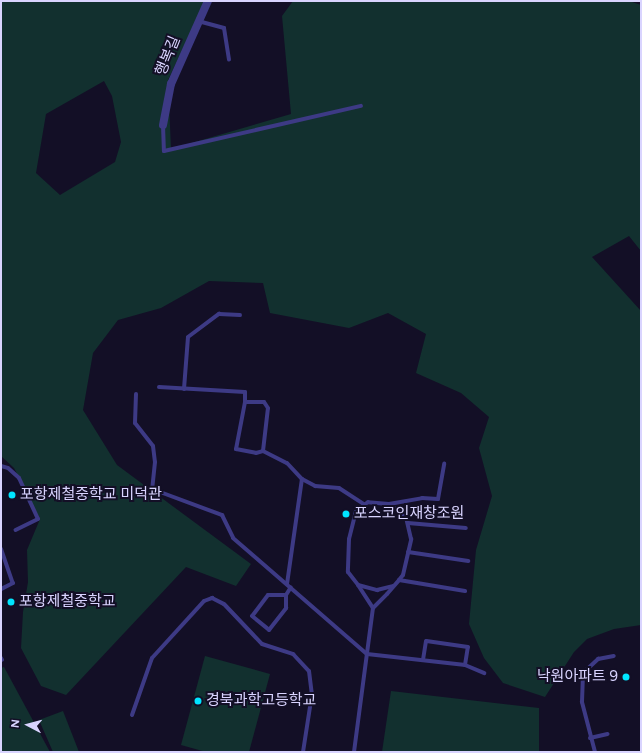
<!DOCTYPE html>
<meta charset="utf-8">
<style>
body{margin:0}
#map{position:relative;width:642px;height:753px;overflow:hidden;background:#130f26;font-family:Figtree,"Noto Sans KR",sans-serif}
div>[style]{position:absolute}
.green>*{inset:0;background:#12302f}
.service>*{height:4px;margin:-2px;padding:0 2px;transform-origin:2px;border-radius:2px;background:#3d3a85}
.minor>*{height:8px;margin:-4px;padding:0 4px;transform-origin:4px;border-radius:4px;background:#3d3a85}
.dots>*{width:11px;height:11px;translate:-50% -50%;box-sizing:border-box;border:2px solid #130f26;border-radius:50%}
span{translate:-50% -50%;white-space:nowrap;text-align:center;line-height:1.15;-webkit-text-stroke:4px #130f26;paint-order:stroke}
.street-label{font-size:15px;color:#d9d4ff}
.poi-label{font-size:15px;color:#d9d4ff}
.left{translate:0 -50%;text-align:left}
.right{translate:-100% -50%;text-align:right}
.frame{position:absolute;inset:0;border:2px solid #d9d4ff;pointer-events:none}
.north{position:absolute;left:8px;top:705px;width:40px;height:40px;-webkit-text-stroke:3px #130f26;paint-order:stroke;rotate:276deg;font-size:11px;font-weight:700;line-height:16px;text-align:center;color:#d9d4ff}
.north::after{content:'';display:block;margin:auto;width:14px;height:18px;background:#d9d4ff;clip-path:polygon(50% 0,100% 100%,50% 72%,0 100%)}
</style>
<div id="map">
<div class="green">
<div style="clip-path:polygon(evenodd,1px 1px,205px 1px,168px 80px,171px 149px,291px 114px,282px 16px,293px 1px,629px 1px,641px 5px,641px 251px,629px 236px,592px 257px,641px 311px,641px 625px,614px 629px,587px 639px,574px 652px,545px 697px,503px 683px,484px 658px,469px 624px,476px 550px,492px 496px,479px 448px,489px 417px,461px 393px,416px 373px,426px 334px,388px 313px,349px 328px,270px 313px,263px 283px,209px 281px,161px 308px,118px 320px,93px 353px,83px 410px,117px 465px,251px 564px,236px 586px,186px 567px,66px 695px,41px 686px,21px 648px,23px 612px,28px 582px,27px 550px,40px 519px,14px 468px,1px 456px,1px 1px,104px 81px,112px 96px,121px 142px,115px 162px,60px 195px,36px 173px,46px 114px,104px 81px)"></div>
<div style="clip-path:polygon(205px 656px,270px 674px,249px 752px,206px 752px,181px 745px)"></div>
<div style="clip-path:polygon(4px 667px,50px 752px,1px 752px,1px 668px)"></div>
<div style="clip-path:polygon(391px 691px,539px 708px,539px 752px,382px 752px)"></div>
<div style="clip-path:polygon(63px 711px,79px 752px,53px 752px,39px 720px)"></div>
</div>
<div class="service">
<div style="left:198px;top:21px;width:27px;rotate:15deg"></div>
<div style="left:224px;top:28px;width:32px;rotate:81deg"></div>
<div style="left:163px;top:125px;width:26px;rotate:88deg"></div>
<div style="left:164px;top:151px;width:202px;rotate:-12.9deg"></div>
<div style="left:159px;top:387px;width:86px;rotate:3.3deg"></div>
<div style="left:245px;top:392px;width:10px;rotate:90deg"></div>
<div style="left:184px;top:389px;width:52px;rotate:-85.6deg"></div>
<div style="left:188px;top:337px;width:39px;rotate:-37deg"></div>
<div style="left:219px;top:314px;width:21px;rotate:3deg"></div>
<div style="left:136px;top:394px;width:29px;rotate:92deg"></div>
<div style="left:135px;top:423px;width:29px;rotate:52deg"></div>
<div style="left:153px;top:446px;width:16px;rotate:83deg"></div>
<div style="left:155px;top:462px;width:27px;rotate:96deg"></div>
<div style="left:152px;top:489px;width:75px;rotate:20.4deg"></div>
<div style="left:222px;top:515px;width:25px;rotate:64deg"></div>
<div style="left:233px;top:538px;width:177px;rotate:40.9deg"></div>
<div style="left:367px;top:654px;width:99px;rotate:6.4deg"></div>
<div style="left:465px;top:665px;width:18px;rotate:-81deg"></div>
<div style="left:468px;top:647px;width:42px;rotate:-171.9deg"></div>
<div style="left:426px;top:641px;width:18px;rotate:99deg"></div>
<div style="left:263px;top:451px;width:43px;rotate:-83.4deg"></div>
<div style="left:268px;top:408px;width:7px;rotate:-124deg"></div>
<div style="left:264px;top:402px;width:19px;rotate:180deg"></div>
<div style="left:245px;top:402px;width:48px;rotate:100.8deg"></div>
<div style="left:236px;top:449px;width:20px;rotate:11deg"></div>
<div style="left:256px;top:453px;width:7px;rotate:-16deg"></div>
<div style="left:263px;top:451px;width:27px;rotate:27deg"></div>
<div style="left:287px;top:463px;width:22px;rotate:47deg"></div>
<div style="left:302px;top:479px;width:15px;rotate:28deg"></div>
<div style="left:315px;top:486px;width:24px;rotate:5deg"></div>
<div style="left:339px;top:488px;width:31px;rotate:33deg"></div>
<div style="left:1px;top:466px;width:7px;rotate:16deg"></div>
<div style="left:8px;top:468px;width:15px;rotate:42deg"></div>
<div style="left:19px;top:478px;width:45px;rotate:65.1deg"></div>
<div style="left:38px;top:519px;width:25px;rotate:154deg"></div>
<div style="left:389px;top:504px;width:34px;rotate:-10deg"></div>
<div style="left:422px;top:498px;width:16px;rotate:4deg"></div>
<div style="left:438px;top:499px;width:36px;rotate:-80deg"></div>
<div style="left:408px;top:523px;width:58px;rotate:4.9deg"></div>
<div style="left:1px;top:549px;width:36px;rotate:71deg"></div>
<div style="left:13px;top:583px;width:13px;rotate:153deg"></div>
<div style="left:408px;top:552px;width:61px;rotate:8.5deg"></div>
<div style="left:399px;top:580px;width:67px;rotate:9.5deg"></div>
<div style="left:287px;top:584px;width:106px;rotate:-81.9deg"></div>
<div style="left:358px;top:585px;width:27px;rotate:57deg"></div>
<div style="left:286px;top:595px;width:18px;rotate:180deg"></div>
<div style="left:268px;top:595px;width:26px;rotate:127deg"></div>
<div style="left:252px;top:616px;width:22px;rotate:39deg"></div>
<div style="left:269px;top:630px;width:28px;rotate:-52deg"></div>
<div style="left:286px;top:608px;width:13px;rotate:-90deg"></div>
<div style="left:286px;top:595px;width:9px;rotate:-58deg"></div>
<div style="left:1px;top:658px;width:2px;rotate:63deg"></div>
<div style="left:465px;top:665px;width:21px;rotate:23deg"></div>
<div style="left:132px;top:715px;width:60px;rotate:-70.7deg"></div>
<div style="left:152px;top:658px;width:77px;rotate:-47.6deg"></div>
<div style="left:204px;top:601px;width:9px;rotate:-21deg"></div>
<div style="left:212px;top:598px;width:13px;rotate:27deg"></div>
<div style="left:224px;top:604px;width:55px;rotate:46.5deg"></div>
<div style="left:262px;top:644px;width:33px;rotate:18deg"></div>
<div style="left:293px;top:654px;width:23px;rotate:47deg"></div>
<div style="left:309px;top:671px;width:23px;rotate:83deg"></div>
<div style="left:312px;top:694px;width:59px;rotate:98.8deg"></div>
<div style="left:590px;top:738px;width:18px;rotate:-13deg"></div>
<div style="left:354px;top:752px;width:145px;rotate:-82.5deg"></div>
<div style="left:373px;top:608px;width:20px;rotate:-45deg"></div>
<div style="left:387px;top:594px;width:18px;rotate:-49deg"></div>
<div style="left:399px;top:580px;width:6px;rotate:-51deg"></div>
<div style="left:403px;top:575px;width:37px;rotate:-77deg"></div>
<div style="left:411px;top:539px;width:23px;rotate:-103deg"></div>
<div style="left:406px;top:517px;width:21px;rotate:-143deg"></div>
<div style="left:389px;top:504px;width:21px;rotate:-175deg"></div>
<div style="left:368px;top:502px;width:15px;rotate:143deg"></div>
<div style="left:356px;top:511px;width:29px;rotate:104deg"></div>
<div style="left:349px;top:539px;width:33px;rotate:92deg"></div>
<div style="left:348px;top:572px;width:16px;rotate:52deg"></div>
<div style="left:358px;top:585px;width:20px;rotate:15deg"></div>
<div style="left:377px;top:590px;width:16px;rotate:-14deg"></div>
<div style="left:595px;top:752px;width:52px;rotate:-104.6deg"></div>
<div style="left:582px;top:702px;width:29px;rotate:-88deg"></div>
<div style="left:583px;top:673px;width:21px;rotate:-43deg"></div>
<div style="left:598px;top:659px;width:16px;rotate:-11deg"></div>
</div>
<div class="minor">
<div style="left:163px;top:125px;width:42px;rotate:-79deg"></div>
<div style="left:171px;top:84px;width:91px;rotate:-66deg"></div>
</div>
<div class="dots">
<div style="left:12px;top:495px;background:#00e5ff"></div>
<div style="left:346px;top:514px;background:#00e5ff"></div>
<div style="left:11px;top:602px;background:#00e5ff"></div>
<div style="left:626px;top:677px;background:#00e5ff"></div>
<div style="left:198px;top:701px;background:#00e5ff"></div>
</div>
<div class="street-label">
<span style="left:168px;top:56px;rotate:-68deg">행복길</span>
</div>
<div class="poi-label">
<span class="left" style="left:20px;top:495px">포항제철중학교 미덕관</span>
<span class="left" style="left:354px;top:514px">포스코인재창조원</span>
<span class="left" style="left:19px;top:602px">포항제철중학교</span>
<span class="right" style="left:618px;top:677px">낙원아파트 9</span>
<span class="left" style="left:206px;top:701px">경북과학고등학교</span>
</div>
<div class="frame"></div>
<div class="north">N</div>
</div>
